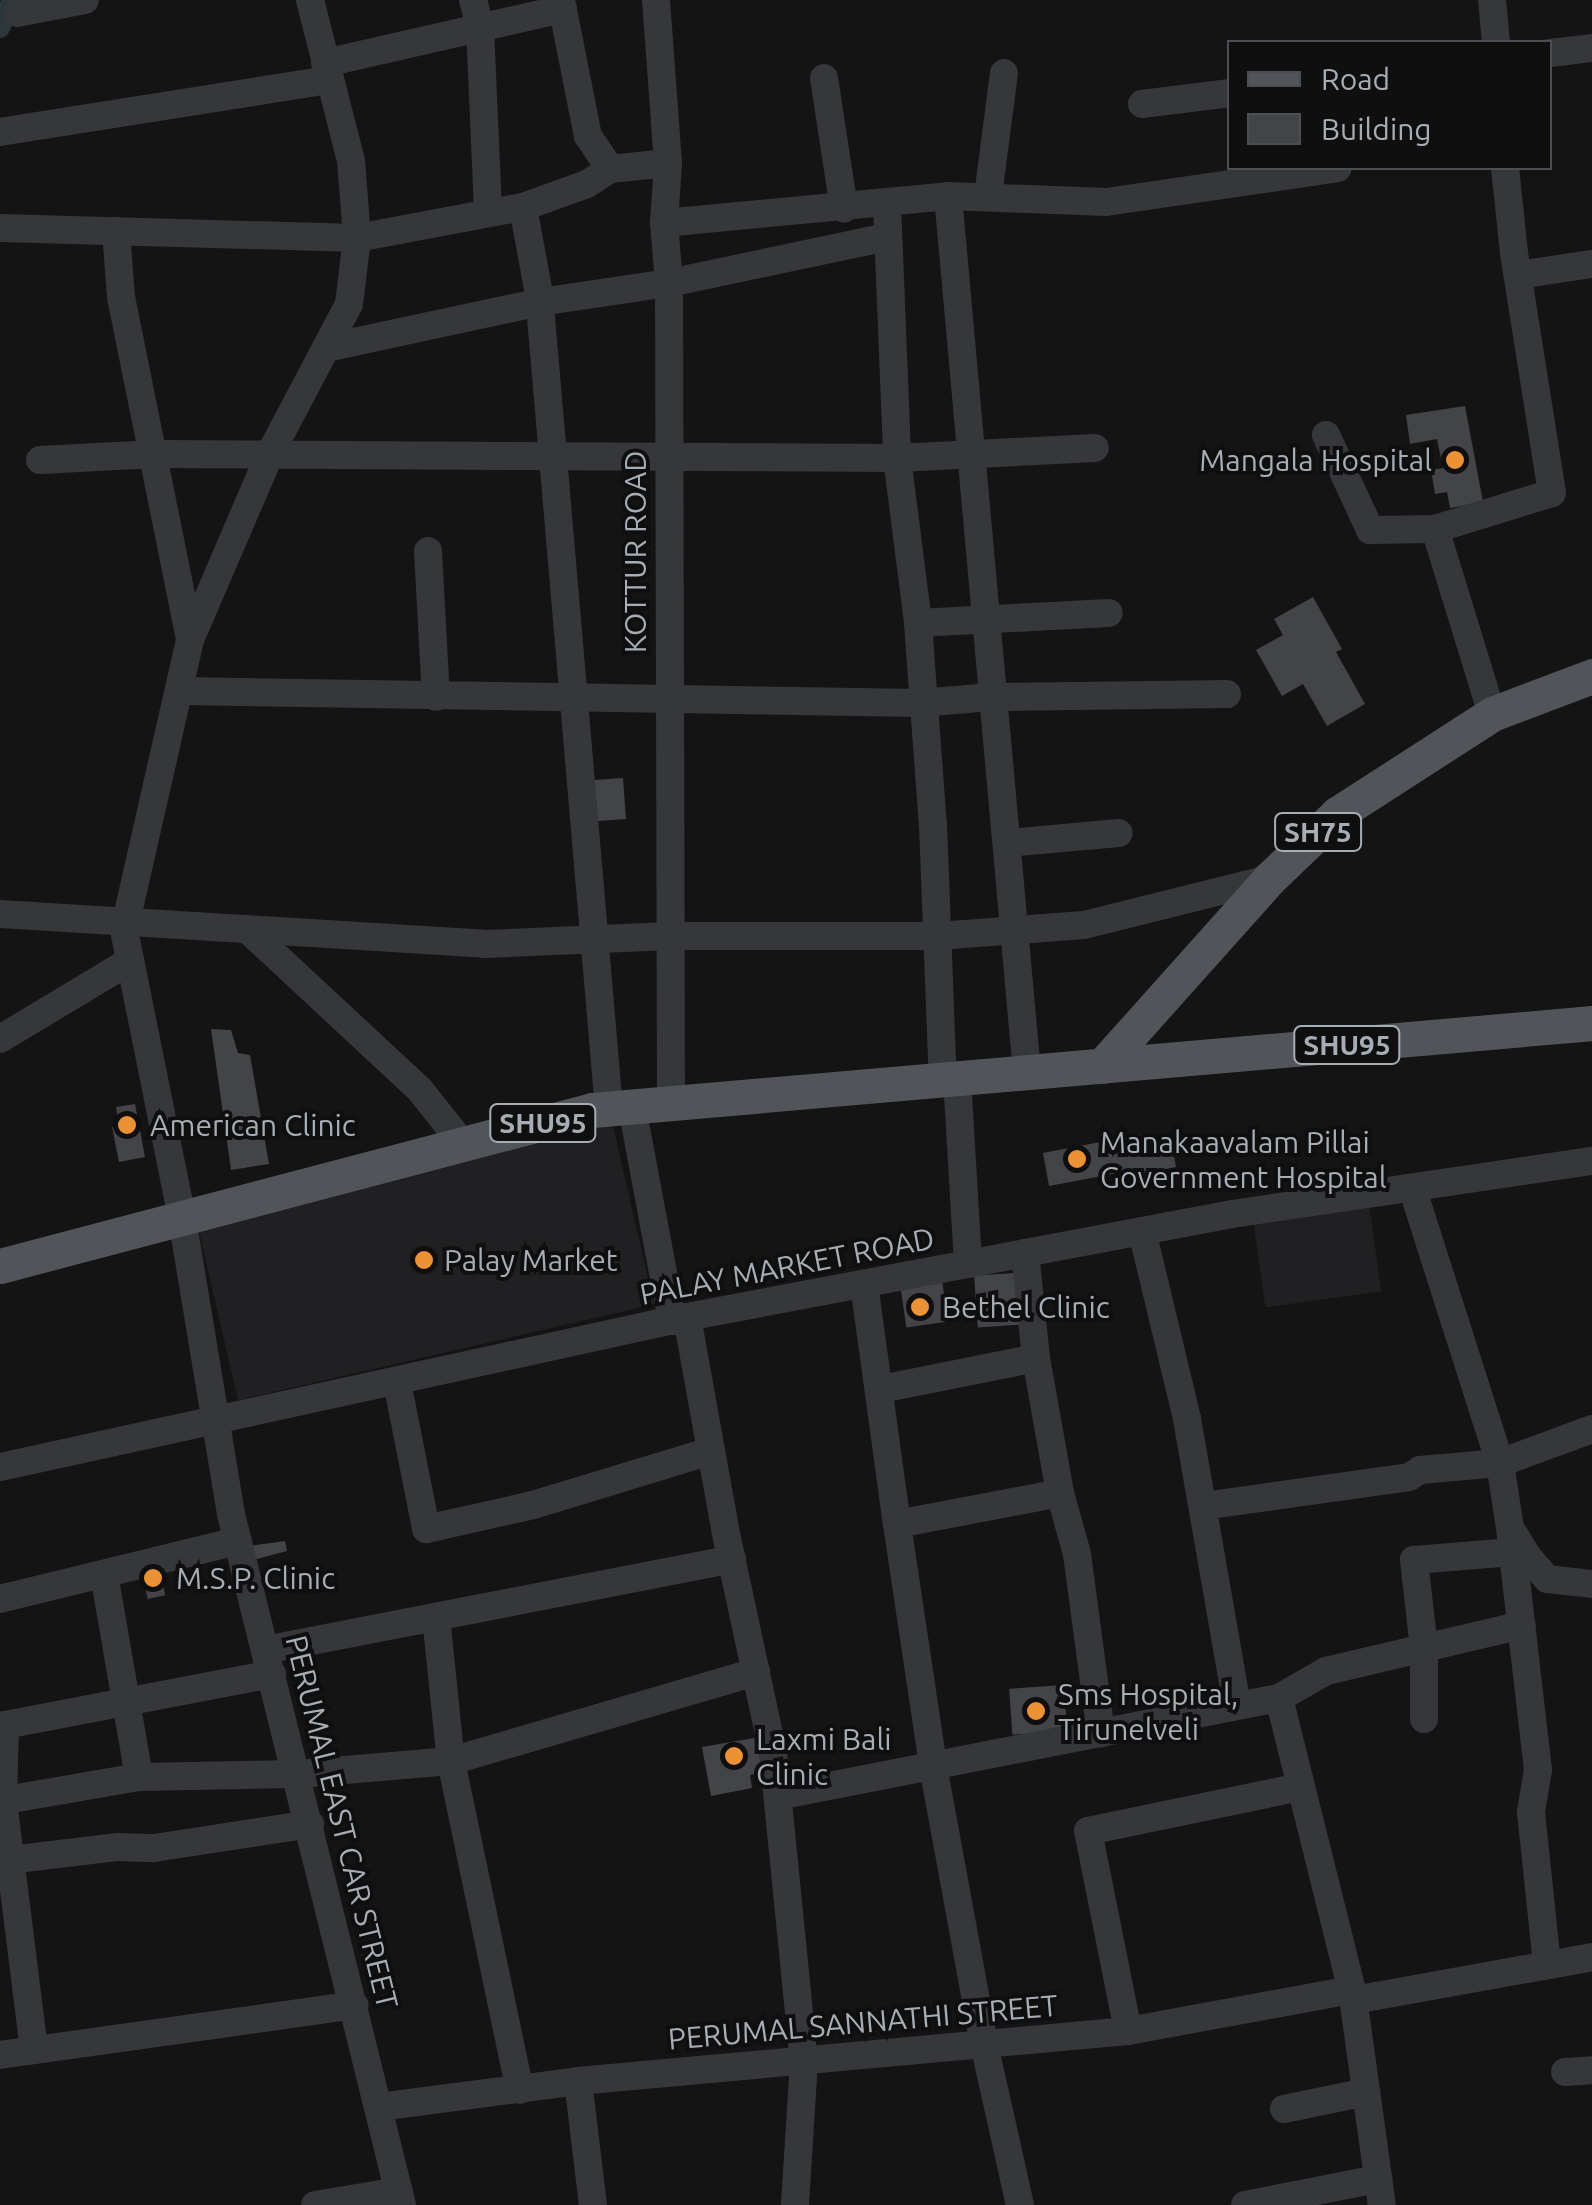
<!DOCTYPE html>
<style>
body{margin:0}
#map{position:relative;width:1592px;height:2205px;overflow:hidden;background:#141415;font-family:Ubuntu,sans-serif}
div>[style]{position:absolute}
.built>*{inset:0;background:#202022;transform-origin:0 0}
.canal>*{height:20px;margin:-10px;padding:0 10px;transform-origin:10px;border-radius:10px;background:#2c373b}
.building>*{inset:0;background:#434448;transform-origin:0 0}
.minor>*{height:28px;margin:-14px;padding:0 14px;transform-origin:14px;border-radius:14px;background:#35373a}
.major>*{height:35px;margin:-17.5px;padding:0 17.5px;transform-origin:17.5px;border-radius:17.5px;background:#515459}
.dots>*{width:28px;height:28px;translate:-50% -50%;box-sizing:border-box;border:5px solid #0f0f10;border-radius:50%}
span{translate:-50% -50%;white-space:nowrap;text-align:center;line-height:1.15;-webkit-text-stroke:8px #0f0f10;paint-order:stroke}
.shield-label span{padding:2px 8px;background:#0f0f10;border:2px solid;border-radius:8px;-webkit-text-stroke-width:0}
.shield-label{font-size:28px;color:#a6adb5;font-weight:700}
.poi-label{font-size:30px;color:#a6adb5}
.right{translate:-100% -50%;text-align:right}
.left{translate:0 -50%;text-align:left}
.street-label{font-size:30px;color:#a6adb5}
.legend{position:absolute;left:1227px;top:40px;width:325px;height:130px;box-sizing:border-box;background:#0f0f10;border:2px solid #4b4e52;margin:0;padding:12px 18px;list-style:none;font-size:30px;color:#a6adb5}
.legend li{display:flex;align-items:center;gap:20px;height:50px}
.legend b{width:50px;border:2px solid #4b4e52}
</style>
<div id="map">
<div class="built">
<div style="left:612px;top:1122px;width:187px;height:427px;rotate:77deg"></div>
<div style="left:1369px;top:1204px;width:88px;height:117px;rotate:82deg"></div>
</div>
<div class="canal">
<div style="left:0;top:28px;width:30px;rotate:-67deg"></div>
</div>
<div class="building">
<div style="clip-path:polygon(1465px 406px,1483px 502px,1450px 508px,1447px 492px,1435px 494px,1431px 470px,1443px 468px,1437px 439px,1410px 444px,1406px 415px)"></div>
<div style="clip-path:polygon(1313px 597px,1342px 649px,1336px 652px,1365px 704px,1327px 726px,1303px 684px,1282px 696px,1256px 650px,1283px 635px,1274px 619px)"></div>
<div style="left:623px;top:778px;width:41px;height:32px;rotate:86deg"></div>
<div style="clip-path:polygon(211px 1029px,231px 1030px,238px 1053px,250px 1055px,269px 1164px,231px 1170px)"></div>
<div style="clip-path:polygon(135px 1104px,145px 1157px,119px 1162px,112px 1127px,119px 1126px,116px 1107px)"></div>
<div style="clip-path:polygon(1142px 1134px,1144px 1145px,1171px 1140px,1176px 1167px,1141px 1174px,1139px 1169px,1049px 1186px,1043px 1153px)"></div>
<div style="left:1027px;top:1272px;width:52px;height:53px;rotate:86deg"></div>
<div style="left:942px;top:1280px;width:42px;height:42px;rotate:82deg"></div>
<div style="clip-path:polygon(285px 1541px,287px 1551px,249px 1561px,248px 1546px)"></div>
<div style="left:159px;top:1566px;width:30px;height:18px;rotate:78deg"></div>
<div style="left:1064px;top:1685px;width:46px;height:55px;rotate:86deg"></div>
<div style="clip-path:polygon(760px 1737px,767px 1772px,750px 1775px,752px 1788px,711px 1796px,702px 1747px)"></div>
</div>
<div class="minor">
<div style="left:310px;top:0;width:166px;rotate:75.7deg"></div>
<div style="left:351px;top:161px;width:77px;rotate:85.5deg"></div>
<div style="left:357px;top:238px;width:66px;rotate:96.9deg"></div>
<div style="left:349px;top:304px;width:170px;rotate:117.8deg"></div>
<div style="left:270px;top:454px;width:202px;rotate:113.3deg"></div>
<div style="left:190px;top:640px;width:297px;rotate:102.8deg"></div>
<div style="left:124px;top:930px;width:294px;rotate:78.6deg"></div>
<div style="left:182px;top:1218px;width:300px;rotate:80.6deg"></div>
<div style="left:231px;top:1514px;width:712px;rotate:76.1deg"></div>
<div style="left:473px;top:0;width:28px;rotate:75deg"></div>
<div style="left:480px;top:27px;width:186px;rotate:87.5deg"></div>
<div style="left:561px;top:0;width:139px;rotate:78.8deg"></div>
<div style="left:588px;top:136px;width:40px;rotate:56deg"></div>
<div style="left:656px;top:0;width:163px;rotate:85.8deg"></div>
<div style="left:668px;top:163px;width:60px;rotate:93.8deg"></div>
<div style="left:664px;top:223px;width:60px;rotate:85.2deg"></div>
<div style="left:669px;top:283px;width:821px;rotate:89.86deg"></div>
<div style="left:1492px;top:0;width:42px;rotate:84.6deg"></div>
<div style="left:17px;top:13px;width:69px;rotate:-10.8deg"></div>
<div style="left:1550px;top:53px;width:42px;rotate:-6.8deg"></div>
<div style="left:325px;top:63px;width:244px;rotate:-12.8deg"></div>
<div style="left:824px;top:78px;width:132px;rotate:81.3deg"></div>
<div style="left:1142px;top:104px;width:89px;rotate:-7.1deg"></div>
<div style="left:0;top:132px;width:333px;rotate:-9deg"></div>
<div style="left:948px;top:196px;width:881px;rotate:84.85deg"></div>
<div style="left:988px;top:196px;width:124px;rotate:-82.6deg"></div>
<div style="left:887px;top:204px;width:254px;rotate:87.7deg"></div>
<div style="left:897px;top:458px;width:166px;rotate:82.7deg"></div>
<div style="left:918px;top:623px;width:203px;rotate:85.8deg"></div>
<div style="left:933px;top:825px;width:255px;rotate:87.8deg"></div>
<div style="left:523px;top:207px;width:88px;rotate:79.6deg"></div>
<div style="left:539px;top:294px;width:818px;rotate:85.09deg"></div>
<div style="left:664px;top:223px;width:285px;rotate:-5.4deg"></div>
<div style="left:948px;top:196px;width:158px;rotate:2.2deg"></div>
<div style="left:1106px;top:202px;width:234px;rotate:-8.3deg"></div>
<div style="left:0;top:228px;width:357px;rotate:1.6deg"></div>
<div style="left:357px;top:238px;width:169px;rotate:-10.6deg"></div>
<div style="left:523px;top:207px;width:68px;rotate:-19.8deg"></div>
<div style="left:587px;top:184px;width:27px;rotate:-33deg"></div>
<div style="left:610px;top:169px;width:58px;rotate:-5.9deg"></div>
<div style="left:116px;top:231px;width:66px;rotate:85.7deg"></div>
<div style="left:121px;top:297px;width:350px;rotate:78.6deg"></div>
<div style="left:1518px;top:275px;width:75px;rotate:-8.5deg"></div>
<div style="left:326px;top:348px;width:219px;rotate:-12.1deg"></div>
<div style="left:540px;top:302px;width:130px;rotate:-8.4deg"></div>
<div style="left:669px;top:283px;width:224px;rotate:-11.9deg"></div>
<div style="left:1326px;top:435px;width:105px;rotate:65.1deg"></div>
<div style="left:1370px;top:530px;width:65px;rotate:-0.9deg"></div>
<div style="left:40px;top:460px;width:116px;rotate:-3deg"></div>
<div style="left:156px;top:454px;width:741px;rotate:0.31deg"></div>
<div style="left:897px;top:458px;width:198px;rotate:-2.9deg"></div>
<div style="left:428px;top:551px;width:146px;rotate:86.9deg"></div>
<div style="left:918px;top:623px;width:191px;rotate:-3deg"></div>
<div style="left:179px;top:691px;width:742px;rotate:0.93deg"></div>
<div style="left:921px;top:703px;width:70px;rotate:-4.9deg"></div>
<div style="left:991px;top:697px;width:236px;rotate:-0.7deg"></div>
<div style="left:1492px;top:714px;width:194px;rotate:-107.1deg"></div>
<div style="left:1435px;top:529px;width:122px;rotate:-17.1deg"></div>
<div style="left:1552px;top:493px;width:243px;rotate:-99deg"></div>
<div style="left:1514px;top:253px;width:85px;rotate:-96deg"></div>
<div style="left:1007px;top:843px;width:112px;rotate:-5.1deg"></div>
<div style="left:0;top:914px;width:486px;rotate:3.5deg"></div>
<div style="left:485px;top:944px;width:185px;rotate:-2.5deg"></div>
<div style="left:670px;top:936px;width:268px"></div>
<div style="left:938px;top:936px;width:146px;rotate:-4.3deg"></div>
<div style="left:1084px;top:925px;width:191px;rotate:-14deg"></div>
<div style="left:247px;top:929px;width:236px;rotate:42.9deg"></div>
<div style="left:420px;top:1090px;width:69px;rotate:51.5deg"></div>
<div style="left:0;top:1039px;width:152px;rotate:-31deg"></div>
<div style="left:957px;top:1078px;width:186px;rotate:86.6deg"></div>
<div style="left:632px;top:1107px;width:218px;rotate:79.4deg"></div>
<div style="left:1142px;top:1231px;width:193px;rotate:76.5deg"></div>
<div style="left:1187px;top:1419px;width:291px;rotate:80.1deg"></div>
<div style="left:1025px;top:1253px;width:106px;rotate:84deg"></div>
<div style="left:864px;top:1284px;width:242px;rotate:82.2deg"></div>
<div style="left:687px;top:1317px;width:215px;rotate:79.8deg"></div>
<div style="left:725px;top:1529px;width:228px;rotate:77.9deg"></div>
<div style="left:773px;top:1752px;width:311px;rotate:84.3deg"></div>
<div style="left:804px;top:2061px;width:144px;rotate:93.6deg"></div>
<div style="left:397px;top:1382px;width:150px;rotate:78.8deg"></div>
<div style="left:426px;top:1529px;width:110px;rotate:-12.6deg"></div>
<div style="left:533px;top:1505px;width:186px;rotate:-16.9deg"></div>
<div style="left:881px;top:1389px;width:158px;rotate:-11.3deg"></div>
<div style="left:1036px;top:1358px;width:137px;rotate:79.9deg"></div>
<div style="left:1060px;top:1493px;width:166px;rotate:169.2deg"></div>
<div style="left:897px;top:1524px;width:245px;rotate:81.5deg"></div>
<div style="left:933px;top:1766px;width:283px;rotate:79.6deg"></div>
<div style="left:984px;top:2044px;width:165px;rotate:77.4deg"></div>
<div style="left:1592px;top:1429px;width:98px;rotate:159.7deg"></div>
<div style="left:1500px;top:1463px;width:66px;rotate:81.3deg"></div>
<div style="left:1510px;top:1528px;width:34px;rotate:58deg"></div>
<div style="left:1528px;top:1557px;width:29px;rotate:49deg"></div>
<div style="left:1547px;top:1579px;width:45px;rotate:6.3deg"></div>
<div style="left:0;top:1467px;width:703px;rotate:-12.32deg"></div>
<div style="left:687px;top:1317px;width:555px;rotate:-10.7deg"></div>
<div style="left:1232px;top:1214px;width:364px;rotate:-8.4deg"></div>
<div style="left:1060px;top:1493px;width:63px;rotate:74.4deg"></div>
<div style="left:1077px;top:1554px;width:181px;rotate:82.4deg"></div>
<div style="left:1203px;top:1506px;width:208px;rotate:-8deg"></div>
<div style="left:1409px;top:1477px;width:13px;rotate:-32deg"></div>
<div style="left:1420px;top:1470px;width:80px;rotate:-5deg"></div>
<div style="left:1500px;top:1463px;width:289px;rotate:-107.7deg"></div>
<div style="left:1510px;top:1528px;width:244px;rotate:83.4deg"></div>
<div style="left:1538px;top:1770px;width:43px;rotate:99.5deg"></div>
<div style="left:1531px;top:1812px;width:154px;rotate:84deg"></div>
<div style="left:104px;top:1574px;width:206px;rotate:80.2deg"></div>
<div style="left:0;top:1599px;width:245px;rotate:-13.7deg"></div>
<div style="left:436px;top:1617px;width:145px;rotate:84.1deg"></div>
<div style="left:451px;top:1761px;width:318px;rotate:-16.3deg"></div>
<div style="left:265px;top:1650px;width:476px;rotate:-11deg"></div>
<div style="left:1279px;top:1698px;width:301px;rotate:76deg"></div>
<div style="left:1352px;top:1990px;width:217px;rotate:82.1deg"></div>
<div style="left:1424px;top:1719px;width:71px;rotate:-90deg"></div>
<div style="left:1424px;top:1648px;width:89px;rotate:-96.5deg"></div>
<div style="left:1414px;top:1560px;width:99px;rotate:-4.6deg"></div>
<div style="left:778px;top:1796px;width:510px;rotate:-11.07deg"></div>
<div style="left:1279px;top:1698px;width:54px;rotate:-29.9deg"></div>
<div style="left:1326px;top:1671px;width:201px;rotate:-13.2deg"></div>
<div style="left:0;top:1801px;width:141px;rotate:-9.8deg"></div>
<div style="left:139px;top:1777px;width:158px;rotate:-1.1deg"></div>
<div style="left:297px;top:1774px;width:155px;rotate:-4.8deg"></div>
<div style="left:451px;top:1761px;width:336px;rotate:78.2deg"></div>
<div style="left:0;top:1861px;width:119px;rotate:-6.8deg"></div>
<div style="left:118px;top:1847px;width:36px;rotate:2deg"></div>
<div style="left:154px;top:1848px;width:158px;rotate:-8.7deg"></div>
<div style="left:1354px;top:2000px;width:242px;rotate:-10.2deg"></div>
<div style="left:1128px;top:2031px;width:204px;rotate:-101.3deg"></div>
<div style="left:1088px;top:1831px;width:217px;rotate:-11.7deg"></div>
<div style="left:34px;top:2050px;width:252px;rotate:-97.1deg"></div>
<div style="left:3px;top:1800px;width:75px;rotate:-88.5deg"></div>
<div style="left:5px;top:1725px;width:272px;rotate:-10.8deg"></div>
<div style="left:0;top:2055px;width:358px;rotate:-8deg"></div>
<div style="left:1565px;top:2072px;width:27px;rotate:-4deg"></div>
<div style="left:578px;top:2081px;width:125px;rotate:83.1deg"></div>
<div style="left:379px;top:2107px;width:201px;rotate:-7.4deg"></div>
<div style="left:578px;top:2081px;width:552px;rotate:-5.19deg"></div>
<div style="left:1128px;top:2031px;width:228px;rotate:-10.4deg"></div>
<div style="left:1284px;top:2109px;width:84px;rotate:-11.7deg"></div>
<div style="left:315px;top:2205px;width:85px;rotate:-9.5deg"></div>
<div style="left:1245px;top:2205px;width:136px;rotate:-11.1deg"></div>
</div>
<div class="major">
<div style="left:1102px;top:1066px;width:251px;rotate:-48.2deg"></div>
<div style="left:1269px;top:879px;width:94px;rotate:-43.7deg"></div>
<div style="left:1337px;top:814px;width:184px;rotate:-32.8deg"></div>
<div style="left:1492px;top:714px;width:107px;rotate:-20.8deg"></div>
<div style="left:0;top:1266px;width:612px;rotate:-14.76deg"></div>
<div style="left:592px;top:1110px;width:1004px;rotate:-4.97deg"></div>
</div>
<div class="dots">
<div style="left:1455px;top:460px;background:#eb9236"></div>
<div style="left:127px;top:1125px;background:#eb9236"></div>
<div style="left:1077px;top:1159px;background:#eb9236"></div>
<div style="left:424px;top:1260px;background:#eb9236"></div>
<div style="left:920px;top:1307px;background:#eb9236"></div>
<div style="left:153px;top:1578px;background:#eb9236"></div>
<div style="left:1036px;top:1711px;background:#eb9236"></div>
<div style="left:734px;top:1756px;background:#eb9236"></div>
</div>
<div class="shield-label">
<span style="left:1318px;top:832px">SH75</span>
<span style="left:1347px;top:1045px">SHU95</span>
<span style="left:543px;top:1123px">SHU95</span>
</div>
<div class="poi-label">
<span class="right" style="left:1432px;top:460px">Mangala Hospital</span>
<span class="left" style="left:150px;top:1125px">American Clinic</span>
<span class="left" style="left:1100px;top:1159px">Manakaavalam Pillai<br>Government Hospital</span>
<span class="left" style="left:444px;top:1260px">Palay Market</span>
<span class="left" style="left:942px;top:1307px">Bethel Clinic</span>
<span class="left" style="left:176px;top:1578px">M.S.P. Clinic</span>
<span class="left" style="left:1058px;top:1711px">Sms Hospital,<br>Tirunelveli</span>
<span class="left" style="left:756px;top:1756px">Laxmi Bali<br>Clinic</span>
</div>
<div class="street-label">
<span style="left:635px;top:552px;rotate:-90deg">KOTTUR ROAD</span>
<span style="left:787px;top:1266px;rotate:-11deg">PALAY MARKET ROAD</span>
<span style="left:342px;top:1822px;rotate:76deg">PERUMAL EAST CAR STREET</span>
<span style="left:863px;top:2022px;rotate:-5deg">PERUMAL SANNATHI STREET</span>
</div>
<ul class="legend">
<li><b style="height:12px;background:#515459"></b>Road</li>
<li><b style="height:28px;background:#434448"></b>Building</li>
</ul>
</div>
